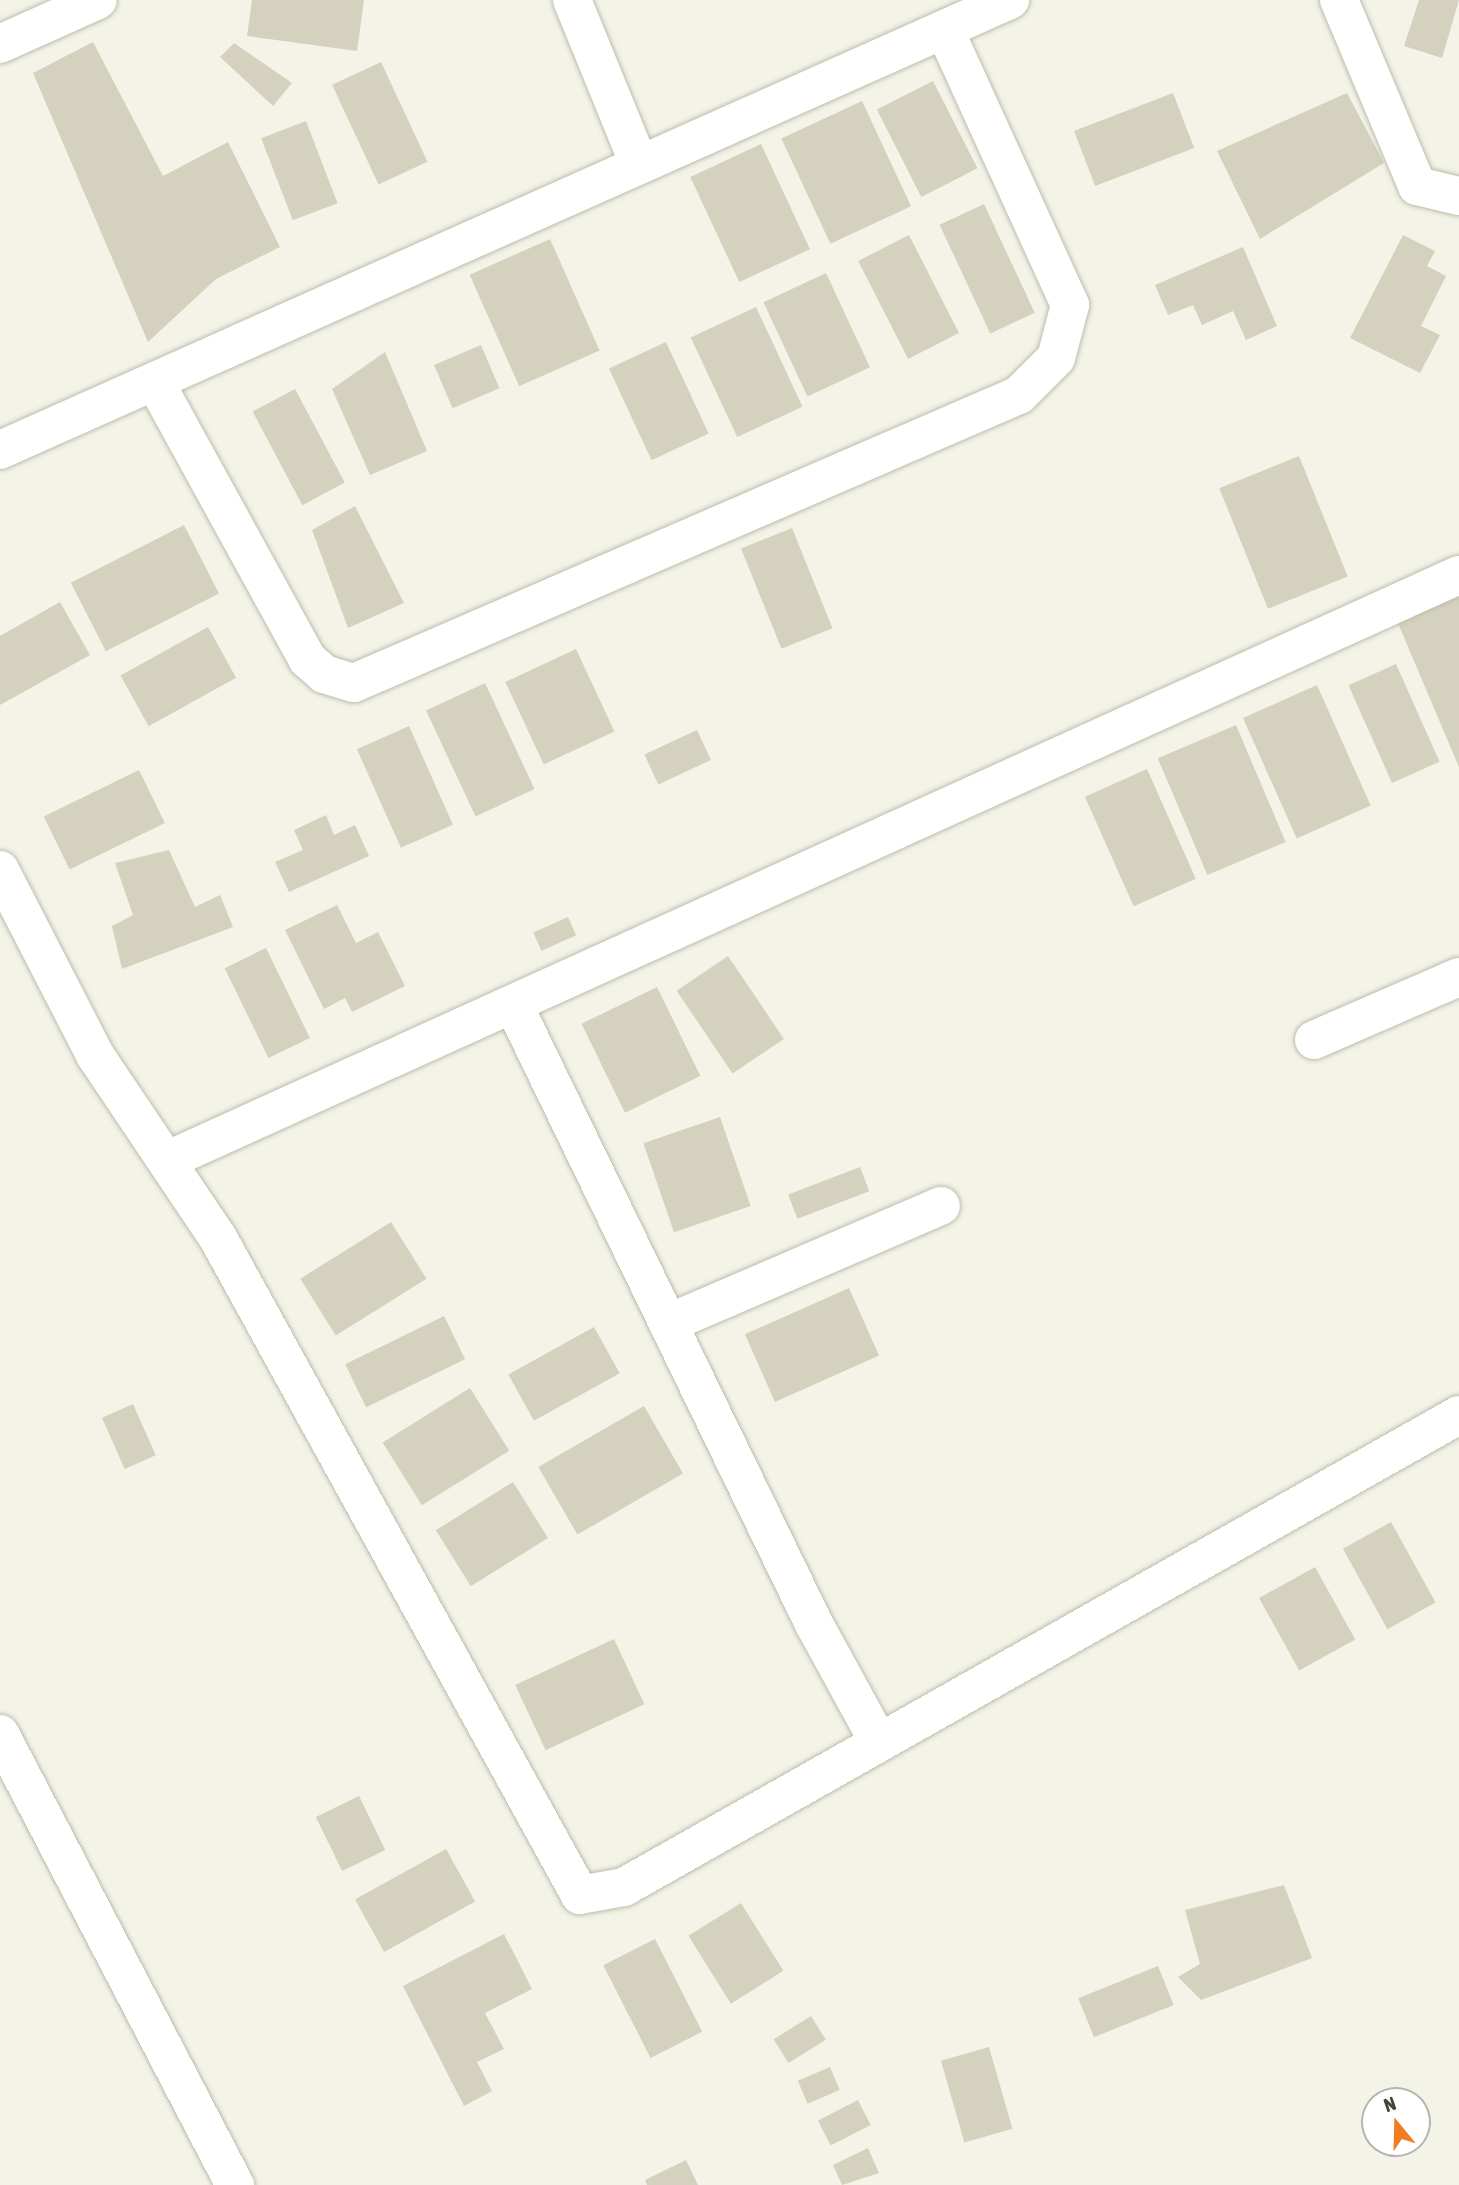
<!DOCTYPE html>
<style>
body{margin:0}
#map{position:relative;width:1459px;height:2185px;overflow:hidden;background:#f3f3e8;font-family:"Asap Condensed",sans-serif}
div>[style]{position:absolute}
.building>*{inset:0;background:#d4d2be;transform-origin:0 0}
.roads{filter:drop-shadow(0 0 2px #bebdab) drop-shadow(0 0 2px #bebdab)}
.minor>*{height:38px;margin:-19px;padding:0 19px;transform-origin:19px;border-radius:19px;background:#fff}
span{translate:-50% -50%;white-space:nowrap;text-align:center;line-height:1.15;-webkit-text-stroke:7px #fff;paint-order:stroke}
.north{position:absolute;left:1361px;top:2087px;width:70px;height:70px;box-sizing:border-box;background:#fff;border:2px solid #b5b4af;border-radius:50%;rotate:341deg;font-size:19px;font-weight:700;line-height:28px;text-align:center;color:#464437}
.north::after{content:'';display:block;margin:auto;width:24px;height:32px;background:#f07d22;clip-path:polygon(50% 0,100% 100%,50% 72%,0 100%)}
</style>
<div id="map">
<div class="building">
<div style="clip-path:polygon(252px 0,364px 0,357px 51px,247px 36px)"></div>
<div style="clip-path:polygon(1419px 0,1459px 0,1442px 58px,1404px 46px)"></div>
<div style="clip-path:polygon(93px 42px,163px 176px,228px 142px,280px 247px,216px 279px,148px 342px,33px 73px)"></div>
<div style="clip-path:polygon(234px 43px,292px 83px,273px 106px,220px 57px)"></div>
<div style="left:381px;top:62px;width:110px;height:54px;rotate:65deg"></div>
<div style="left:933px;top:81px;width:98px;height:63px;rotate:63deg"></div>
<div style="left:1173px;top:93px;width:59px;height:106px;rotate:69deg"></div>
<div style="clip-path:polygon(1347px 93px,1384px 163px,1260px 239px,1217px 151px)"></div>
<div style="left:862px;top:101px;width:116px;height:89px;rotate:65deg"></div>
<div style="left:306px;top:121px;width:88px;height:48px;rotate:69deg"></div>
<div style="left:761px;top:144px;width:116px;height:78px;rotate:65deg"></div>
<div style="left:984px;top:204px;width:120px;height:49px;rotate:65deg"></div>
<div style="left:909px;top:235px;width:110px;height:57px;rotate:63deg"></div>
<div style="clip-path:polygon(1403px 235px,1435px 251px,1427px 266px,1446px 276px,1421px 326px,1440px 335px,1420px 373px,1350px 338px)"></div>
<div style="left:550px;top:239px;width:122px;height:88px;rotate:66deg"></div>
<div style="clip-path:polygon(1243px 247px,1277px 326px,1246px 340px,1233px 311px,1202px 325px,1193px 305px,1168px 315px,1155px 285px)"></div>
<div style="left:826px;top:273px;width:104px;height:69px;rotate:65deg"></div>
<div style="left:756px;top:307px;width:110px;height:72px;rotate:65deg"></div>
<div style="left:666px;top:342px;width:101px;height:63px;rotate:65deg"></div>
<div style="left:481px;top:345px;width:47px;height:51px;rotate:67deg"></div>
<div style="clip-path:polygon(385px 352px,427px 451px,370px 475px,332px 389px)"></div>
<div style="left:295px;top:389px;width:106px;height:48px;rotate:62deg"></div>
<div style="left:1299px;top:456px;width:130px;height:86px;rotate:68deg"></div>
<div style="clip-path:polygon(355px 506px,404px 603px,348px 628px,312px 530px)"></div>
<div style="left:184px;top:525px;width:77px;height:127px;rotate:63deg"></div>
<div style="left:792px;top:528px;width:108px;height:55px;rotate:68deg"></div>
<div style="clip-path:polygon(1459px 592px,1459px 767px,1397px 621px)"></div>
<div style="clip-path:polygon(60px 602px,90px 655px,0 705px,0 636px)"></div>
<div style="left:208px;top:627px;width:58px;height:100px;rotate:61deg"></div>
<div style="left:576px;top:649px;width:91px;height:78px;rotate:65deg"></div>
<div style="left:1396px;top:664px;width:107px;height:52px;rotate:66deg"></div>
<div style="left:485px;top:683px;width:117px;height:65px;rotate:65deg"></div>
<div style="left:1317px;top:685px;width:132px;height:81px;rotate:66deg"></div>
<div style="left:1236px;top:725px;width:127px;height:85px;rotate:67deg"></div>
<div style="left:409px;top:726px;width:108px;height:57px;rotate:66deg"></div>
<div style="left:697px;top:730px;width:33px;height:58px;rotate:65deg"></div>
<div style="left:1147px;top:769px;width:120px;height:68px;rotate:66deg"></div>
<div style="left:139px;top:770px;width:59px;height:106px;rotate:64deg"></div>
<div style="clip-path:polygon(326px 815px,334px 835px,355px 825px,369px 856px,289px 892px,275px 862px,303px 850px,294px 830px)"></div>
<div style="clip-path:polygon(169px 850px,195px 907px,220px 895px,233px 927px,122px 969px,112px 926px,133px 915px,115px 863px)"></div>
<div style="clip-path:polygon(337px 905px,356px 943px,378px 932px,405px 986px,352px 1012px,345px 998px,324px 1009px,285px 930px)"></div>
<div style="left:568px;top:917px;width:20px;height:38px;rotate:66deg"></div>
<div style="left:266px;top:948px;width:100px;height:46px;rotate:64deg"></div>
<div style="left:728px;top:956px;width:100px;height:62px;rotate:56deg"></div>
<div style="left:657px;top:987px;width:99px;height:84px;rotate:64deg"></div>
<div style="left:720px;top:1117px;width:94px;height:81px;rotate:71deg"></div>
<div style="left:860px;top:1167px;width:26px;height:77px;rotate:69deg"></div>
<div style="left:391px;top:1222px;width:67px;height:107px;rotate:58deg"></div>
<div style="left:849px;top:1288px;width:74px;height:114px;rotate:66deg"></div>
<div style="left:444px;top:1316px;width:48px;height:110px;rotate:64deg"></div>
<div style="left:594px;top:1327px;width:53px;height:98px;rotate:61deg"></div>
<div style="left:470px;top:1388px;width:74px;height:103px;rotate:58deg"></div>
<div style="left:133px;top:1404px;width:56px;height:34px;rotate:66deg"></div>
<div style="left:644px;top:1406px;width:78px;height:122px;rotate:60deg"></div>
<div style="left:513px;top:1482px;width:66px;height:91px;rotate:58deg"></div>
<div style="left:1391px;top:1522px;width:92px;height:55px;rotate:61deg"></div>
<div style="left:1315px;top:1567px;width:83px;height:64px;rotate:61deg"></div>
<div style="left:614px;top:1639px;width:72px;height:109px;rotate:65deg"></div>
<div style="left:359px;top:1796px;width:60px;height:48px;rotate:64deg"></div>
<div style="left:446px;top:1849px;width:60px;height:104px;rotate:61deg"></div>
<div style="clip-path:polygon(1284px 1885px,1312px 1958px,1201px 2000px,1178px 1977px,1200px 1964px,1185px 1910px)"></div>
<div style="left:741px;top:1903px;width:80px;height:62px;rotate:58deg"></div>
<div style="clip-path:polygon(504px 1934px,532px 1989px,485px 2013px,504px 2049px,477px 2062px,492px 2091px,464px 2106px,403px 1986px)"></div>
<div style="left:655px;top:1939px;width:104px;height:58px;rotate:63deg"></div>
<div style="left:1158px;top:1966px;width:42px;height:86px;rotate:68deg"></div>
<div style="left:811px;top:2016px;width:28px;height:44px;rotate:58deg"></div>
<div style="left:989px;top:2047px;width:85px;height:50px;rotate:74deg"></div>
<div style="left:830px;top:2067px;width:25px;height:35px;rotate:67deg"></div>
<div style="left:858px;top:2100px;width:28px;height:45px;rotate:63deg"></div>
<div style="clip-path:polygon(868px 2148px,879px 2173px,842px 2185px,833px 2165px)"></div>
<div style="clip-path:polygon(686px 2160px,698px 2185px,647px 2185px,645px 2180px)"></div>
</div>
<div class="roads">
<div class="minor">
<div style="left:572px;top:0;width:175px;rotate:67.8deg"></div>
<div style="left:1339px;top:0;width:202px;rotate:67.2deg"></div>
<div style="left:1417px;top:186px;width:43px;rotate:13.4deg"></div>
<div style="left:0;top:44px;width:107px;rotate:-24.2deg"></div>
<div style="left:155px;top:382px;width:316px;rotate:61.2deg"></div>
<div style="left:307px;top:659px;width:23px;rotate:41deg"></div>
<div style="left:324px;top:674px;width:31px;rotate:17deg"></div>
<div style="left:354px;top:683px;width:725px;rotate:-23.42deg"></div>
<div style="left:1019px;top:395px;width:52px;rotate:-45deg"></div>
<div style="left:1056px;top:358px;width:55px;rotate:-75.2deg"></div>
<div style="left:1070px;top:305px;width:303px;rotate:-114.5deg"></div>
<div style="left:0;top:450px;width:1106px;rotate:-24.02deg"></div>
<div style="left:0;top:870px;width:208px;rotate:62.8deg"></div>
<div style="left:95px;top:1055px;width:220px;rotate:56.1deg"></div>
<div style="left:218px;top:1238px;width:750px;rotate:61.15deg"></div>
<div style="left:580px;top:1895px;width:45px;rotate:-10.3deg"></div>
<div style="left:624px;top:1887px;width:959px;rotate:-29.48deg"></div>
<div style="left:515px;top:1008px;width:682px;rotate:64.11deg"></div>
<div style="left:813px;top:1622px;width:133px;rotate:61.3deg"></div>
<div style="left:1314px;top:1040px;width:158px;rotate:-23.5deg"></div>
<div style="left:168px;top:1160px;width:1417px;rotate:-24.38deg"></div>
<div style="left:669px;top:1323px;width:296px;rotate:-23.3deg"></div>
<div style="left:0;top:1734px;width:509px;rotate:62.48deg"></div>
</div>
</div>
<div class="north">N</div>
</div>
